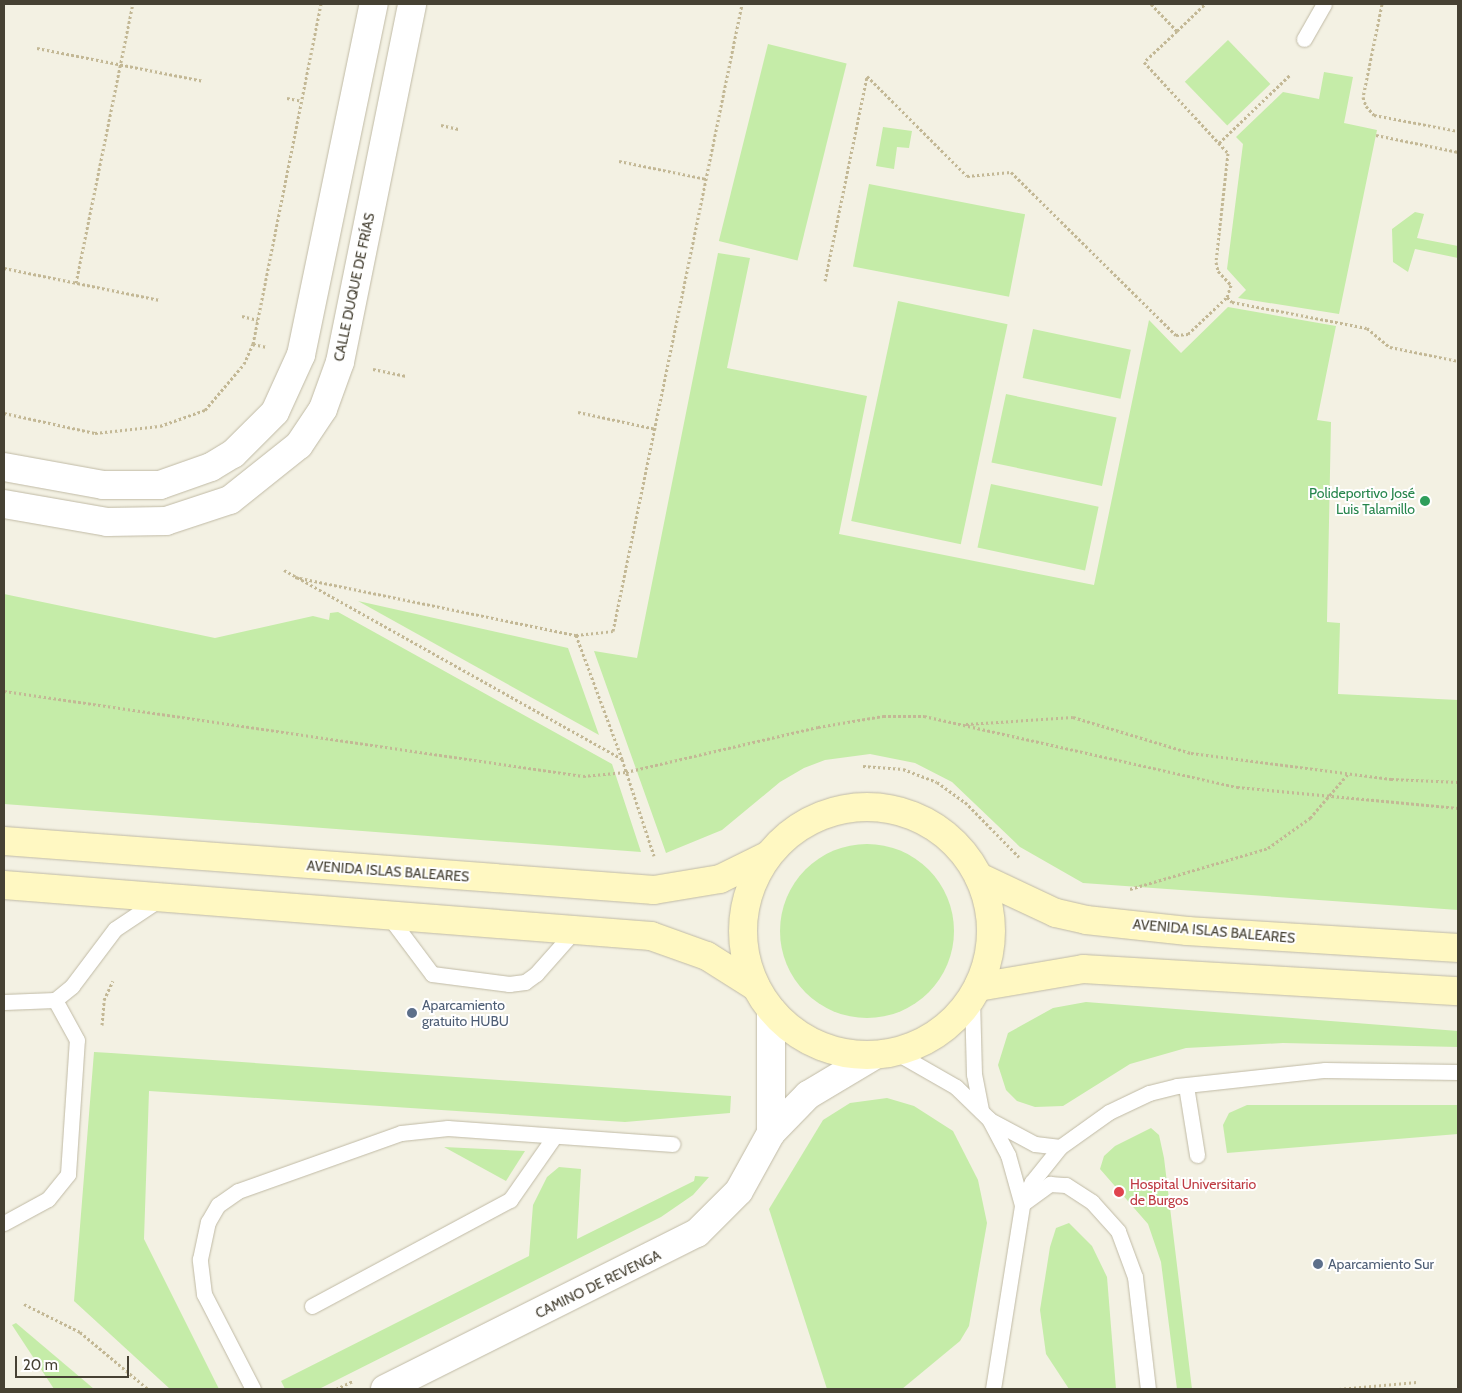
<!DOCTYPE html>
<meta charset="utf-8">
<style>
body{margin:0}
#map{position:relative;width:1462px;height:1393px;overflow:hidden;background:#f3f1e3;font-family:Cabin,sans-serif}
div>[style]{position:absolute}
.green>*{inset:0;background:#c5eca8;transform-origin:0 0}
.round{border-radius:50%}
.path>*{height:3px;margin-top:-1.5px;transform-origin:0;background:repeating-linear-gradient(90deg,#c3b895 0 2.5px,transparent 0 5px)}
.roads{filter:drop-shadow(0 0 1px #c0baa5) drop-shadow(0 0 1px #c0baa5)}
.service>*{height:15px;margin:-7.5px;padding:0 7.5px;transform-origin:7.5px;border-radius:7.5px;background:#fff}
.minor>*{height:28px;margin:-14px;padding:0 14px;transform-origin:14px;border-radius:14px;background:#fff}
.secondary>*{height:28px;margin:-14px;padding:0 14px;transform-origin:14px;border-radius:14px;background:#fff8c2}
.secondary>.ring{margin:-14px;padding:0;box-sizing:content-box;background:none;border:28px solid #fff8c2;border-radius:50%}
.dots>*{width:14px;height:14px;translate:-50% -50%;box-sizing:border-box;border:2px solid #fff;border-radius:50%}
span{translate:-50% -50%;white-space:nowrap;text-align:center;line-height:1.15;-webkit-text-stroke:4px #fff;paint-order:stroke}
.street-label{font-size:14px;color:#464133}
.leisure-label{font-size:14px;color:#27864d}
.right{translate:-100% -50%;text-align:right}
.service-label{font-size:14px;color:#4e5e75}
.left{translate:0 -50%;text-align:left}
.health-label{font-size:14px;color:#be3a42}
.frame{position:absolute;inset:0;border:5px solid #464133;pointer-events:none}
.scale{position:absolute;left:15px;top:1356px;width:114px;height:22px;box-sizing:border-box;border:2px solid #464133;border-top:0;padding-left:6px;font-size:15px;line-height:18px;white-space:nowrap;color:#464133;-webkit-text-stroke:4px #fff;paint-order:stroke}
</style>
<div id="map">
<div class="green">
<div style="left:1228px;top:40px;width:61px;height:60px;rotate:46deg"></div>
<div style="left:768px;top:44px;width:81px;height:203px;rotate:14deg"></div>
<div style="clip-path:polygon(1324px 72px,1353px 77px,1344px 123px,1377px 130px,1339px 314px,1238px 298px,1246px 290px,1227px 269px,1243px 144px,1236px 137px,1283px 92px,1319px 99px)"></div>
<div style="clip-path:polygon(883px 127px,912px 131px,909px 148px,897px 147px,894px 169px,876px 166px)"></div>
<div style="left:869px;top:184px;width:159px;height:84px;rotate:11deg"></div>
<div style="clip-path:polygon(1415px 212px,1424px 214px,1417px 238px,1458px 246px,1458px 258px,1415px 249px,1408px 272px,1393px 262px,1392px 229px)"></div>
<div style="clip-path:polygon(718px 253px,750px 258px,727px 368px,867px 396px,839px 534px,1094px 585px,1149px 320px,1181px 353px,1228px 307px,1336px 326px,1317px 420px,1331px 422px,1327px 622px,1340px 623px,1338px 694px,1458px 700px,1458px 910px,1083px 883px,1020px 847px,952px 782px,915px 763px,870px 754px,825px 760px,804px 768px,780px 782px,722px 830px,666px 853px,594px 651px,637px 658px)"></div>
<div style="left:898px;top:301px;width:112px;height:225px;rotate:12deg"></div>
<div style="left:1033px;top:329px;width:100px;height:50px;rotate:12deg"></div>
<div style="left:1006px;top:394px;width:113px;height:70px;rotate:12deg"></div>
<div style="left:991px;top:484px;width:110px;height:65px;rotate:12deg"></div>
<div style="clip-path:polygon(4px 594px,215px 638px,313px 616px,329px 620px,330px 613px,338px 612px,612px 764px,641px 852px,4px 804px)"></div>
<div style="clip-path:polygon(358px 601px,568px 648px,599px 735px)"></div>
<div class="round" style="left:780px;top:844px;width:174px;height:174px"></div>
<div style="clip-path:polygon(1086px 1002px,1458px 1031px,1458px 1047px,1283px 1043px,1186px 1048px,1130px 1064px,1063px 1106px,1035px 1107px,1017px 1101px,1006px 1090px,998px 1065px,1008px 1033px,1053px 1008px)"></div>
<div style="clip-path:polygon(94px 1052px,111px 1053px,731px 1096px,730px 1113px,625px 1122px,149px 1091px,144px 1239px,219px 1389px,170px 1389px,74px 1301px)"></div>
<div style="clip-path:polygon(887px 1098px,914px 1106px,953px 1131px,978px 1180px,987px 1223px,969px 1326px,960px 1341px,902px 1389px,827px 1389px,769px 1209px,823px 1120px,850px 1103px)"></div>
<div style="clip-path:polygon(1247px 1105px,1458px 1105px,1458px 1134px,1227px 1153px,1223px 1125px,1229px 1113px)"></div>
<div style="clip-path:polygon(1151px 1128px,1159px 1135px,1164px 1158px,1192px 1389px,1177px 1389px,1161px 1262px,1148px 1224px,1100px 1169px,1104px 1156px,1115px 1146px)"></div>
<div style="clip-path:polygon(444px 1147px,525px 1151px,506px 1181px)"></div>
<div style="clip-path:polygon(559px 1167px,581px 1169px,577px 1239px,694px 1181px,695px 1176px,709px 1177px,693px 1195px,661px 1217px,319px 1389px,285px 1389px,281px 1381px,529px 1256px,533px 1205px,547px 1177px)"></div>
<div style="clip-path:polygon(1069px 1223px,1092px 1246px,1107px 1277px,1116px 1389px,1069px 1389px,1046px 1354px,1040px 1310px,1050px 1247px,1056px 1228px)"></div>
<div style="clip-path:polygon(16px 1323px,94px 1389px,54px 1389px,12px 1325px)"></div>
</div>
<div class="path">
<div style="left:1151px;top:4px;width:37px;rotate:46deg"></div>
<div style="left:1177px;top:31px;width:39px;rotate:-44deg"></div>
<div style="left:1382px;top:4px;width:95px;rotate:101.5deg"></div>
<div style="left:1363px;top:97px;width:9px;rotate:72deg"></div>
<div style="left:1366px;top:106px;width:12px;rotate:48deg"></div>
<div style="left:1374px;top:115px;width:86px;rotate:10.8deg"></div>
<div style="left:1177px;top:31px;width:45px;rotate:136.8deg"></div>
<div style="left:1144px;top:62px;width:124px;rotate:47.3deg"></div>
<div style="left:1228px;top:153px;width:110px;rotate:96.3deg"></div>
<div style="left:1216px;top:262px;width:9px;rotate:77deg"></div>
<div style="left:1218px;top:271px;width:19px;rotate:47deg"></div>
<div style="left:1231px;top:285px;width:13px;rotate:108deg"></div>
<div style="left:37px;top:48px;width:170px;rotate:11.2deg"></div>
<div style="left:287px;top:98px;width:15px;rotate:11deg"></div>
<div style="left:441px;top:125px;width:18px;rotate:13deg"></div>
<div style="left:1376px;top:135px;width:84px;rotate:11.7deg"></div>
<div style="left:1219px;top:143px;width:98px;rotate:-43.8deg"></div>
<div style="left:619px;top:161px;width:90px;rotate:11.6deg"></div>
<div style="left:4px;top:268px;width:159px;rotate:11.6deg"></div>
<div style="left:825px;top:281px;width:209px;rotate:-78.4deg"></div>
<div style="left:867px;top:76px;width:141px;rotate:45deg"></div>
<div style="left:967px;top:176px;width:44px;rotate:-5.2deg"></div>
<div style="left:1011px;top:172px;width:232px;rotate:44.7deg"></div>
<div style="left:1176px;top:335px;width:12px;rotate:-5deg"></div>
<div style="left:1188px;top:334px;width:54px;rotate:-43.5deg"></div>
<div style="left:1227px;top:297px;width:7px;rotate:45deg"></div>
<div style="left:1232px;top:302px;width:137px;rotate:10.9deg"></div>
<div style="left:1367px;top:328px;width:30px;rotate:40deg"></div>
<div style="left:1390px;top:347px;width:69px;rotate:11.6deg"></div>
<div style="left:76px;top:283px;width:285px;rotate:-78.5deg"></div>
<div style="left:242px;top:316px;width:16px;rotate:14deg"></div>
<div style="left:253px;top:344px;width:14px;rotate:12deg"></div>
<div style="left:373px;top:369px;width:34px;rotate:12deg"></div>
<div style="left:578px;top:412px;width:80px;rotate:12.3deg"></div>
<div style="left:4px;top:413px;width:93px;rotate:12.4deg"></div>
<div style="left:95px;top:433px;width:65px;rotate:-6.1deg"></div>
<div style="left:160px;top:426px;width:48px;rotate:-19.6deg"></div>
<div style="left:205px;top:410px;width:60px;rotate:-49.7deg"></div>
<div style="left:244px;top:364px;width:22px;rotate:-66deg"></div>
<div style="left:253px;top:344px;width:347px;rotate:-78.7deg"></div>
<div style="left:284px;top:570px;width:387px;rotate:29.2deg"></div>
<div style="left:622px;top:759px;width:102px;rotate:71.7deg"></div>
<div style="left:295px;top:577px;width:287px;rotate:11.7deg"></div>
<div style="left:576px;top:635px;width:37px;rotate:-6deg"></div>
<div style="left:613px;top:631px;width:640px;rotate:-78.37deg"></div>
<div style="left:576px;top:635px;width:132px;rotate:69.6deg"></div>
<div style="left:4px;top:691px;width:585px;rotate:8.35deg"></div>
<div style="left:583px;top:776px;width:43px;rotate:-5.3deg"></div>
<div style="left:626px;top:772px;width:197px;rotate:-13.2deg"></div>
<div style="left:818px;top:727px;width:66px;rotate:-9.6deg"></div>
<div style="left:883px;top:716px;width:41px"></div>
<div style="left:924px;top:716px;width:321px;rotate:12.8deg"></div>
<div style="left:1237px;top:787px;width:222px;rotate:5.4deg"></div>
<div style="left:966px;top:724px;width:107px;rotate:-3.7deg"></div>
<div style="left:1073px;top:717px;width:123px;rotate:17deg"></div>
<div style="left:1191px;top:753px;width:202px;rotate:7.4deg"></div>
<div style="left:1391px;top:779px;width:67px;rotate:2.6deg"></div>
<div style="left:863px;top:766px;width:40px;rotate:4.3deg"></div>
<div style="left:903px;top:769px;width:36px;rotate:21deg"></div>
<div style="left:937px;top:782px;width:34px;rotate:36deg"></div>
<div style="left:965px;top:802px;width:77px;rotate:45.5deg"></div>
<div style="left:1130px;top:889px;width:144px;rotate:-16.5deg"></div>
<div style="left:1268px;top:848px;width:52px;rotate:-35.5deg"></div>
<div style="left:1310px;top:818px;width:58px;rotate:-49.2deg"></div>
<div style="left:102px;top:1025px;width:25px;rotate:-85deg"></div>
<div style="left:104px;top:1000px;width:21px;rotate:-65deg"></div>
<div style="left:24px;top:1304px;width:63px;rotate:26.6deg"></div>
<div style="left:80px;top:1332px;width:89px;rotate:40deg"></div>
<div style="left:336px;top:1389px;width:19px;rotate:-25deg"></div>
<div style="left:1339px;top:1389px;width:78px;rotate:-5.1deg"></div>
</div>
<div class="roads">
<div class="service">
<div style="left:1304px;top:39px;width:40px;rotate:-60.3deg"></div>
<div style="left:387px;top:914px;width:75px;rotate:53.1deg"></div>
<div style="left:432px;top:974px;width:78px;rotate:7.4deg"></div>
<div style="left:509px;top:984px;width:16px;rotate:-7deg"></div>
<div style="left:525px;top:982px;width:14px;rotate:-36deg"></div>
<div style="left:536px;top:974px;width:60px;rotate:-48.4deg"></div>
<div style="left:972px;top:998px;width:76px;rotate:88.5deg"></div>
<div style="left:974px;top:1074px;width:38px;rotate:79deg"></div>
<div style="left:4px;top:1002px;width:51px;rotate:-2.2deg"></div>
<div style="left:55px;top:1000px;width:22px;rotate:-39deg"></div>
<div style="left:72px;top:986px;width:71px;rotate:-53deg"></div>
<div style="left:115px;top:929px;width:50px;rotate:-33.7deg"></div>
<div style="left:895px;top:1052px;width:70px;rotate:29.8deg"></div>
<div style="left:956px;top:1087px;width:46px;rotate:44.1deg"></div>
<div style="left:989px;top:1119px;width:41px;rotate:62.2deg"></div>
<div style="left:1008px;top:1155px;width:52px;rotate:74.4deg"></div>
<div style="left:1186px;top:1086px;width:70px;rotate:80.9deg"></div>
<div style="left:990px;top:1120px;width:51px;rotate:28.1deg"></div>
<div style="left:1035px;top:1144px;width:25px;rotate:7deg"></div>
<div style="left:1025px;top:1202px;width:31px;rotate:-36deg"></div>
<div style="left:1050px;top:1184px;width:16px;rotate:4deg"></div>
<div style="left:1066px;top:1185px;width:31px;rotate:33deg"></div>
<div style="left:1092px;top:1202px;width:39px;rotate:48deg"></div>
<div style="left:1118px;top:1231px;width:49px;rotate:69.7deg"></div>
<div style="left:1135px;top:1277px;width:113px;rotate:83.4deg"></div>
<div style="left:4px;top:1223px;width:50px;rotate:-28.6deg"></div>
<div style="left:48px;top:1199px;width:32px;rotate:-51deg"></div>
<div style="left:68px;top:1174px;width:134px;rotate:-86.2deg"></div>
<div style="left:77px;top:1040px;width:46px;rotate:-118.8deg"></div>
<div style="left:312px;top:1306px;width:225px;rotate:-28.2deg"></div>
<div style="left:510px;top:1200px;width:77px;rotate:-55.1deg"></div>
<div style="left:253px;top:1389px;width:107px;rotate:-117.3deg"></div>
<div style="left:204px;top:1294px;width:35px;rotate:-97deg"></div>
<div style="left:200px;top:1259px;width:38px;rotate:-78deg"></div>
<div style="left:208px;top:1222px;width:20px;rotate:-60deg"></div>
<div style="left:218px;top:1205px;width:24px;rotate:-35deg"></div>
<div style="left:238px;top:1191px;width:173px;rotate:-19.6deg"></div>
<div style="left:401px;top:1133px;width:47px;rotate:-6.1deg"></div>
<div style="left:448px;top:1128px;width:225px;rotate:4.1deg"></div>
<div style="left:993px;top:1389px;width:186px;rotate:-81deg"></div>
<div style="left:1022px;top:1205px;width:25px;rotate:-67deg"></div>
<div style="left:1032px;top:1182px;width:45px;rotate:-51.3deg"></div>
<div style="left:1060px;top:1147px;width:60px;rotate:-35.5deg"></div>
<div style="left:1109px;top:1112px;width:44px;rotate:-25.4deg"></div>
<div style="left:1149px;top:1093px;width:29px;rotate:-14deg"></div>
<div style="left:1177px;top:1086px;width:149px;rotate:-6.2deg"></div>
<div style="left:1325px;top:1070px;width:133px;rotate:0.9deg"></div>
</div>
<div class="minor">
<div style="left:4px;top:467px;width:101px;rotate:10.3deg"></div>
<div style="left:103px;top:485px;width:57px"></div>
<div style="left:160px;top:485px;width:54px;rotate:-19.4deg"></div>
<div style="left:211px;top:467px;width:26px;rotate:-31deg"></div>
<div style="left:233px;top:454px;width:59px;rotate:-45deg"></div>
<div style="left:275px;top:412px;width:63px;rotate:-65.5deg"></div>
<div style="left:301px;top:355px;width:359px;rotate:-78.3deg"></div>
<div style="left:4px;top:504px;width:105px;rotate:9.9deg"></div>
<div style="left:107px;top:522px;width:59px;rotate:-1deg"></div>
<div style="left:166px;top:521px;width:67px;rotate:-18.2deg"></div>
<div style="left:230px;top:500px;width:88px;rotate:-38.6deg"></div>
<div style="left:299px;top:445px;width:43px;rotate:-56.3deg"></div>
<div style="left:323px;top:409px;width:50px;rotate:-70.1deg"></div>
<div style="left:340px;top:362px;width:365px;rotate:-78.6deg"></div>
<div style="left:771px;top:1010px;width:123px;rotate:90deg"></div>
<div style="left:385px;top:1389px;width:349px;rotate:-26.6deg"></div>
<div style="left:697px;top:1233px;width:59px;rotate:-45deg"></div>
<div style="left:739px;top:1191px;width:66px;rotate:-61.1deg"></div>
<div style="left:771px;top:1133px;width:53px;rotate:-45.8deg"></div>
<div style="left:808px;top:1095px;width:78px;rotate:-30.8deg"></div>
</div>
<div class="secondary">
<div class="ring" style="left:743px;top:807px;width:220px;height:220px"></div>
<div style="left:4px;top:841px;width:652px;rotate:4.31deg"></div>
<div style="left:654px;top:890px;width:67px;rotate:-9.5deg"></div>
<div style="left:720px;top:879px;width:52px;rotate:-26.1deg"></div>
<div style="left:979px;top:877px;width:85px;rotate:25.1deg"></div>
<div style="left:1056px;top:913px;width:31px;rotate:13deg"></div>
<div style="left:1086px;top:920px;width:102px;rotate:6.2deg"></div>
<div style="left:1187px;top:931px;width:272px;rotate:3.6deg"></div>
<div style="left:4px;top:885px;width:649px;rotate:4.51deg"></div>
<div style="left:651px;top:936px;width:59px;rotate:19.7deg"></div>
<div style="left:707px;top:956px;width:58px;rotate:32.3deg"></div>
<div style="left:978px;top:987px;width:107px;rotate:-9.7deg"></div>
<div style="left:1083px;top:969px;width:376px;rotate:3.4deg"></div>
</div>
</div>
<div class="dots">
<div style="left:1425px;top:501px;background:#2e9e5b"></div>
<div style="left:412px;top:1013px;background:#5c6f8a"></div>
<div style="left:1119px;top:1192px;background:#e0444e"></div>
<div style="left:1318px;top:1264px;background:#5c6f8a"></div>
</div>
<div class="street-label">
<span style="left:354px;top:287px;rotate:-78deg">CALLE DUQUE DE FRÍAS</span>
<span style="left:388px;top:871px;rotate:4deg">AVENIDA ISLAS BALEARES</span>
<span style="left:1214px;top:931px;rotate:5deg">AVENIDA ISLAS BALEARES</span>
<span style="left:598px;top:1284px;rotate:-26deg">CAMINO DE REVENGA</span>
</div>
<div class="leisure-label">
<span class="right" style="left:1415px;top:501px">Polideportivo José<br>Luis Talamillo</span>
</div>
<div class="service-label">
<span class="left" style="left:422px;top:1013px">Aparcamiento<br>gratuito HUBU</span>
<span class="left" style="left:1328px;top:1264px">Aparcamiento Sur</span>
</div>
<div class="health-label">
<span class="left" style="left:1130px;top:1192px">Hospital Universitario<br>de Burgos</span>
</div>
<div class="frame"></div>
<div class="scale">20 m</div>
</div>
